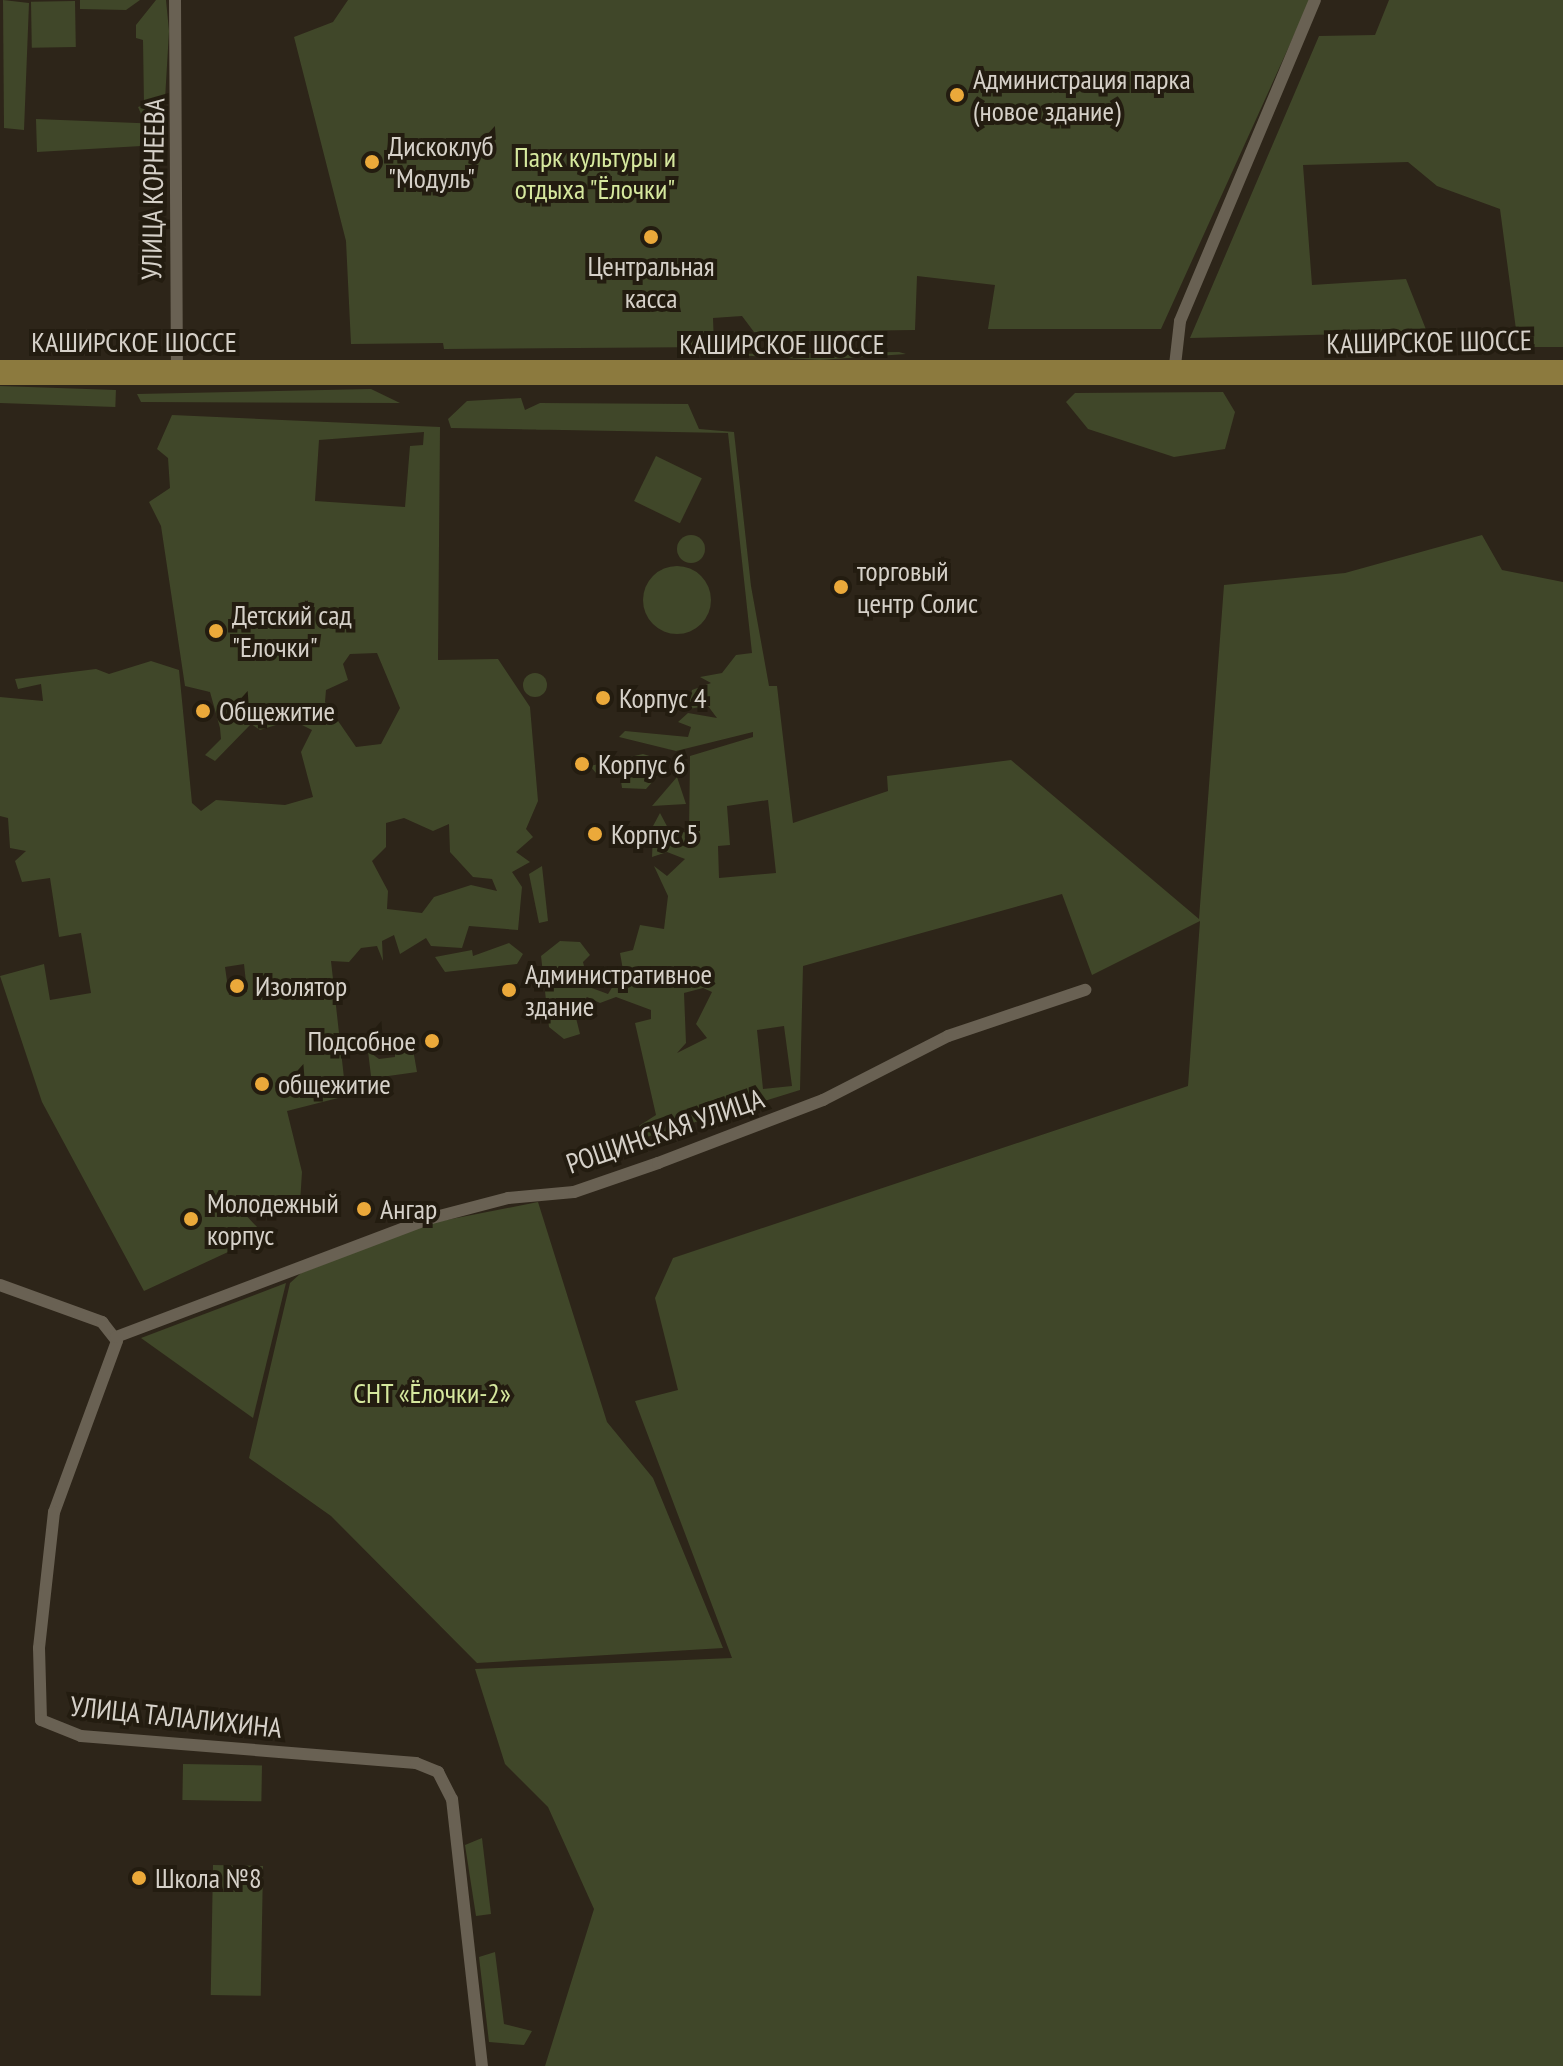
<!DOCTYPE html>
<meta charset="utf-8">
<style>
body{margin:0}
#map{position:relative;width:1563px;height:2066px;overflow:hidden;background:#2d2519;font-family:"PT Sans Narrow",sans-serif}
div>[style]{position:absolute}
.green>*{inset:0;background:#404729;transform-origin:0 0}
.round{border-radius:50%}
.minor>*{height:12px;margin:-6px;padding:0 6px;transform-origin:6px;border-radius:6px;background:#696153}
.major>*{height:14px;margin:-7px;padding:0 7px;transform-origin:7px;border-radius:7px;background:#8c7a3e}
.dots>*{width:22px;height:22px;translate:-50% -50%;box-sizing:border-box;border:4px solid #231c10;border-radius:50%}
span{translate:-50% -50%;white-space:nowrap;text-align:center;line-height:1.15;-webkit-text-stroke:8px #231c10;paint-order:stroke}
.poi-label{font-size:28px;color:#d6d1c9}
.left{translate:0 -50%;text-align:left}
.right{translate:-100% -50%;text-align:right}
.park-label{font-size:28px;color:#d6e89e}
.street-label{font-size:28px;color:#d6d1c9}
</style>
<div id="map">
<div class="green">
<div style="clip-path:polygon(3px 0,29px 3px,24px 130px,4px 128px)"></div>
<div style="clip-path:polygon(80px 0,140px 0,126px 10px,80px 9px)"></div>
<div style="clip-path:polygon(156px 0,166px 0,169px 31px,164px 117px,142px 116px,138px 107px,144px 105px,143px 40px,136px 38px,136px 25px)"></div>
<div style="clip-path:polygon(348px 0,1310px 0,1161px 329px,988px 329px,995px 285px,917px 276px,915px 330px,754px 332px,742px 316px,713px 318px,714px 347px,444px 349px,443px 343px,351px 344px,346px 241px,294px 37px,333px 22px)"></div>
<div style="clip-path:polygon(1389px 0,1563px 0,1563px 347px,1533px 347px,1517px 337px,1500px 209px,1437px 186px,1408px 162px,1303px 165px,1312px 285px,1406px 279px,1427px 332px,1190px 338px,1319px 36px,1375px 35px)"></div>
<div style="left:75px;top:1px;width:46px;height:44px;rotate:89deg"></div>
<div style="clip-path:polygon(36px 119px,162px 124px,159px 145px,37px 152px)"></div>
<div style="clip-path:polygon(720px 354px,899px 352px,906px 354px,820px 360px)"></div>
<div style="left:0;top:386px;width:116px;height:17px;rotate:2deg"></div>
<div style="clip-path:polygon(371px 389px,400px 403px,141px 402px,137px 394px)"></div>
<div style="clip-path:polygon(1223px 392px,1235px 412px,1225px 449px,1174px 457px,1088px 429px,1066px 402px,1075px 393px)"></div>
<div style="clip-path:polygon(evenodd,521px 398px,525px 410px,540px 403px,688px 404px,699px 429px,734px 432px,751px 586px,769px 686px,777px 686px,793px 823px,888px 791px,887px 776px,1011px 760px,1199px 919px,1224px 585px,1345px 573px,1482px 535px,1502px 570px,1563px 582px,1563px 2066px,545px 2066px,594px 1909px,548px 1807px,505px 1764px,475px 1669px,732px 1658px,635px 1401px,678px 1390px,655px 1298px,673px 1258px,1188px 1086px,1200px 921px,1092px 975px,1062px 894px,803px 966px,800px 1090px,598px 1152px,656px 1115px,635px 1023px,651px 1019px,651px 1010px,616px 997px,600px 1003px,587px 997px,574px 1010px,580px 1034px,564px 1039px,549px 1027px,541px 956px,560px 941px,580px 942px,590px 955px,583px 962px,589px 987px,608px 994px,623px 970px,620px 953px,633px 950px,640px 925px,664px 929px,668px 896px,654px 866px,667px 876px,685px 859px,667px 852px,652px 857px,653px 834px,637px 838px,637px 830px,653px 826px,660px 813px,669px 830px,689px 833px,690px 756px,753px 737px,753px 732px,676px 751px,619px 737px,625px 731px,688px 737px,691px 727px,678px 722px,688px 713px,717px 718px,708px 706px,688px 709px,692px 690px,711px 683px,700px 677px,722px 673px,736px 655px,752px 653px,728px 433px,451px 428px,448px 419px,467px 401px,521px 398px,768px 800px,776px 873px,719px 878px,718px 846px,730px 845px,727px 806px,768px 800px,521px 398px,703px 988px,712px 992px,696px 1024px,707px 1038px,677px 1053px,686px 1043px,684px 993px,703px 988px,521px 398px,784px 1026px,792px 1086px,763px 1089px,757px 1030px,784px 1026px)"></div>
<div style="clip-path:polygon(evenodd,172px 415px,440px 427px,438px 660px,498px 659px,530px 707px,538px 801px,526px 829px,533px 837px,516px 852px,530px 862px,512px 872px,522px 887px,518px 930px,469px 926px,462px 948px,431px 946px,426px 938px,400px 954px,394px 935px,382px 941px,383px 961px,377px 946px,361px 948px,349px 962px,331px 961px,346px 1096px,287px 1111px,302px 1172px,300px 1203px,265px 1201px,240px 1209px,258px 1228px,256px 1239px,144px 1291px,42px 1102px,0 976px,44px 964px,50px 1000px,91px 993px,81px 933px,59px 937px,50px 878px,22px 882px,15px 861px,26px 851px,10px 848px,8px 818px,0 816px,0 697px,43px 701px,41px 684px,18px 689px,15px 679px,96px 669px,109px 674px,151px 661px,179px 670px,192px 803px,201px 811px,216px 800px,285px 805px,313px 797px,301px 752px,312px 730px,292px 720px,260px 730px,251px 724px,215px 761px,205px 755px,221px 739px,220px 728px,210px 692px,185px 686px,161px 526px,149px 502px,170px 488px,168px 458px,157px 449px,172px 415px,424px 432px,423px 445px,410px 446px,405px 507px,315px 501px,319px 440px,424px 432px,172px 415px,377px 653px,400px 708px,381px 744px,356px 747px,325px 702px,326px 690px,348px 680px,343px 664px,350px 654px,377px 653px,172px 415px,404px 818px,433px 831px,449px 824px,450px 852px,473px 877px,492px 879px,497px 891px,471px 885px,434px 897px,422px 913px,387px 909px,388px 891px,372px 861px,386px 847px,386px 823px,404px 818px,172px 415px,244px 964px,247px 992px,229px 995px,225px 967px,244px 964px)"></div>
<div style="left:656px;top:456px;width:51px;height:50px;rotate:26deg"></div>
<div class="round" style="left:677px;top:535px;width:28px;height:28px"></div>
<div class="round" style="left:643px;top:566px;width:68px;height:68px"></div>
<div class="round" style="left:523px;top:673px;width:24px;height:24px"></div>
<div style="clip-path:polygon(643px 754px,659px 759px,662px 771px,646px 789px,622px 788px,620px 774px,596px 773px,590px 766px)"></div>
<div style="clip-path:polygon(677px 777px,686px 804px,652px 806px)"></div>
<div style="clip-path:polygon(542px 866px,548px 921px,539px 923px,529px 874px)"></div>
<div style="clip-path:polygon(509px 943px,523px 954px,517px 964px,445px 972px,435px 957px,472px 950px,473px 956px)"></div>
<div style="clip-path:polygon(395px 1038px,411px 1038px,417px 1072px,381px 1077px,382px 1092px,373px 1093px,368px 1051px,379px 1059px,395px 1057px)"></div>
<div style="clip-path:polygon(538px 1202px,607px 1422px,653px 1478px,723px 1648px,477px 1663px,331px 1516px,249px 1458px,290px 1283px,301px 1273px,431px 1223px)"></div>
<div style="clip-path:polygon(286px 1283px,253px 1418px,141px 1338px)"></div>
<div style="left:183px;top:1764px;width:79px;height:36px;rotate:1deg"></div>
<div style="clip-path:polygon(482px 1838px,491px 1914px,476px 1916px,465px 1845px)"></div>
<div style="left:213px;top:1865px;width:50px;height:130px;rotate:1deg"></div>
<div style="clip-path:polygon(495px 1952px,504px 2024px,532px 2031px,524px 2045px,489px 2042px,479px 1957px)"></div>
</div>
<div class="minor">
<div style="left:175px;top:0;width:376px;rotate:89.7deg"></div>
<div style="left:1174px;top:374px;width:53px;rotate:-83.5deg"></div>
<div style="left:1180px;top:321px;width:348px;rotate:-67.2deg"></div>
<div style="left:0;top:1285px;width:109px;rotate:19.9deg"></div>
<div style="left:102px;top:1322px;width:24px;rotate:52deg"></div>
<div style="left:117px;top:1341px;width:182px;rotate:110.2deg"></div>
<div style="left:54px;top:1512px;width:137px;rotate:96.3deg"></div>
<div style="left:39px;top:1648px;width:72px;rotate:88.4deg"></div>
<div style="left:41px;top:1720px;width:43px;rotate:21.8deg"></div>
<div style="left:81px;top:1736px;width:336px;rotate:4.6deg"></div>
<div style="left:416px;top:1763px;width:24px;rotate:22deg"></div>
<div style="left:438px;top:1772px;width:30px;rotate:63deg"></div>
<div style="left:452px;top:1799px;width:269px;rotate:83.6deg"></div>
<div style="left:116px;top:1337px;width:334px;rotate:-20.7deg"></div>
<div style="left:428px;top:1219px;width:83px;rotate:-14.7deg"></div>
<div style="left:508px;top:1198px;width:66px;rotate:-5.2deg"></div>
<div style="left:574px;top:1192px;width:89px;rotate:-19deg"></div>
<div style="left:658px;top:1163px;width:177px;rotate:-20.9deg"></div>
<div style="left:823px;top:1100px;width:140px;rotate:-27.1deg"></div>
<div style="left:948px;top:1036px;width:145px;rotate:-18.6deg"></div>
</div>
<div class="major">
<div style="left:0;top:367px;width:1563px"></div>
<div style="left:0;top:378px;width:1563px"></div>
</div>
<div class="dots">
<div style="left:957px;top:95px;background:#eba93a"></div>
<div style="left:372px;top:162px;background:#eba93a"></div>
<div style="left:651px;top:237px;background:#eba93a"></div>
<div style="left:841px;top:587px;background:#eba93a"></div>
<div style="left:216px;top:631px;background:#eba93a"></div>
<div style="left:603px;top:698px;background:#eba93a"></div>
<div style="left:203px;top:711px;background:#eba93a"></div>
<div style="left:582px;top:764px;background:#eba93a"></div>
<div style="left:595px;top:834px;background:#eba93a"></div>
<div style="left:237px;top:986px;background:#eba93a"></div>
<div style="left:509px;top:990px;background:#eba93a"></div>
<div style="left:432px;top:1041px;background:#eba93a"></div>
<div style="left:262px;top:1084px;background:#eba93a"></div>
<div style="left:364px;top:1209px;background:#eba93a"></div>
<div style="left:191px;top:1219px;background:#eba93a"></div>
<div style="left:139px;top:1878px;background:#eba93a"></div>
</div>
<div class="poi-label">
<span class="left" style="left:973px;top:95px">Администрация парка<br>(новое здание)</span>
<span class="left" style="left:388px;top:162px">Дискоклуб<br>"Модуль"</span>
<span style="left:651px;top:282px">Центральная<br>касса</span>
<span class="left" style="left:857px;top:587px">торговый<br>центр Солис</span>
<span class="left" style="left:232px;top:631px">Детский сад<br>"Елочки"</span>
<span class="left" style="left:619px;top:698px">Корпус 4</span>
<span class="left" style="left:219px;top:711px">Общежитие</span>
<span class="left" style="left:598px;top:764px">Корпус 6</span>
<span class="left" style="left:611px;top:834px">Корпус 5</span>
<span class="left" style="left:525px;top:990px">Административное<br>здание</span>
<span class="left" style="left:255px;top:986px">Изолятор</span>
<span class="right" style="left:416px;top:1041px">Подсобное</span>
<span class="left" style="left:278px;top:1084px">общежитие</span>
<span class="left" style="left:207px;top:1219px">Молодежный<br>корпус</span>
<span class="left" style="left:380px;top:1209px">Ангар</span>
<span class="left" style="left:155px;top:1878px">Школа №8</span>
</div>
<div class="park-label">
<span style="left:595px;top:173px">Парк культуры и<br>отдыха "Ёлочки"</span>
<span style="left:432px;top:1393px">СНТ «Ёлочки-2»</span>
</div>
<div class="street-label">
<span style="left:153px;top:189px;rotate:-89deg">УЛИЦА КОРНЕЕВА</span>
<span style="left:134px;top:342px">КАШИРСКОЕ ШОССЕ</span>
<span style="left:1429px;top:342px;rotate:-1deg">КАШИРСКОЕ ШОССЕ</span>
<span style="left:782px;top:344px">КАШИРСКОЕ ШОССЕ</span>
<span style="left:665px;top:1131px;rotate:-19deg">РОЩИНСКАЯ УЛИЦА</span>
<span style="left:176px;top:1717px;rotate:6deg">УЛИЦА ТАЛАЛИХИНА</span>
</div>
</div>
